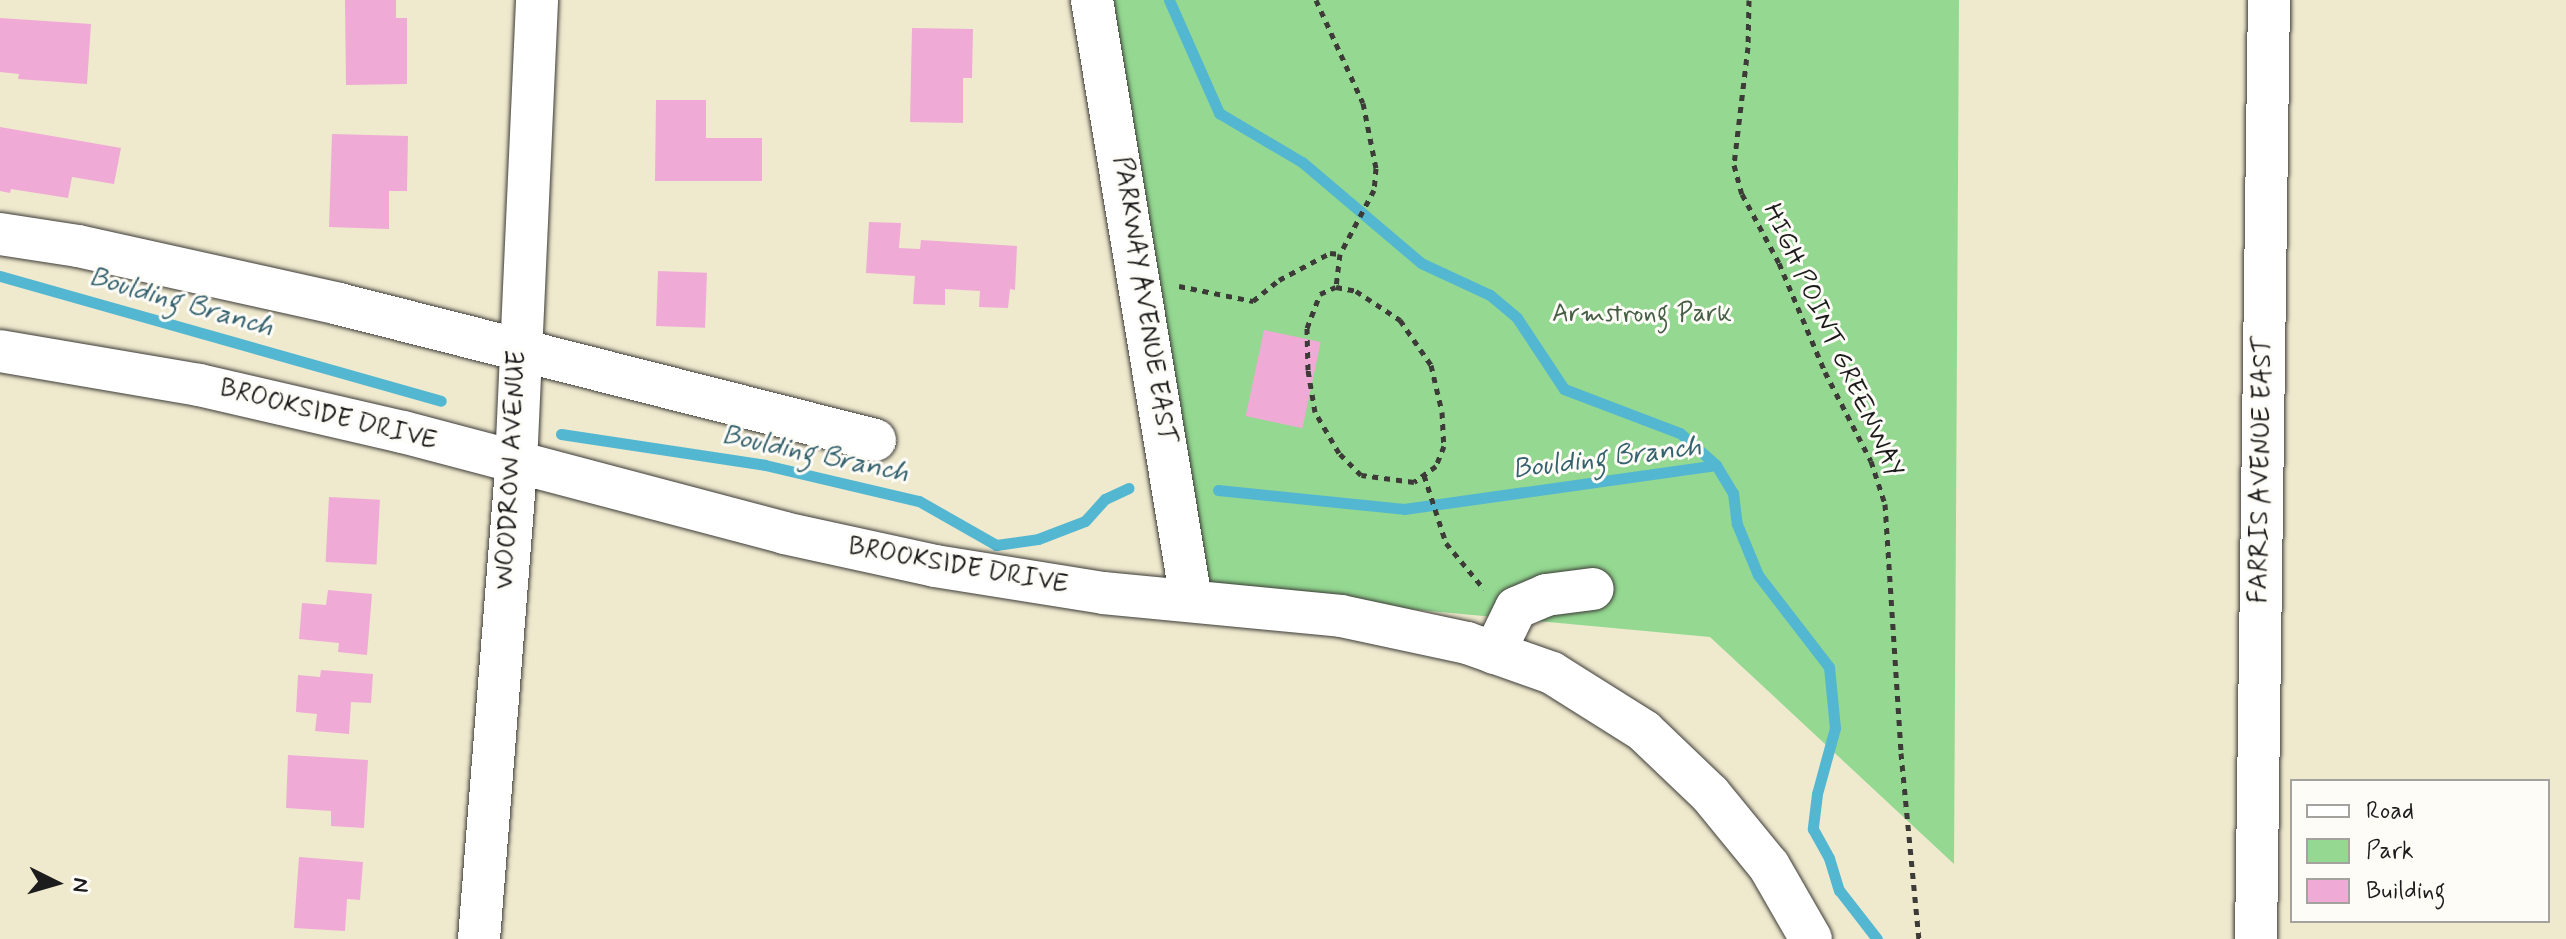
<!DOCTYPE html>
<style>
body{margin:0}
#map{position:relative;width:2566px;height:939px;overflow:hidden;background:#efe9ce;font-family:Mynerve,sans-serif}
div>[style]{position:absolute}
.green>*{inset:0;background:#94d891}
.stream>*{height:11px;margin:-5.5px;padding:0 5.5px;transform-origin:5.5px;border-radius:5.5px;background:#53b7d2}
.building>*{inset:0;background:#efabd5;transform-origin:0 0}
.path>*{height:5px;margin-top:-2.5px;transform-origin:0;background:repeating-linear-gradient(90deg,#3c3b37 0 6px,transparent 0 12px)}
.roads{filter:drop-shadow(0 0 2px #3c3b37) drop-shadow(0 0 2px #3c3b37)}
.minor>*{height:42px;margin:-21px;padding:0 21px;transform-origin:21px;border-radius:21px;background:#fff}
span{translate:-50% -50%;white-space:nowrap;text-align:center;line-height:1.15;-webkit-text-stroke:6px #fdfcf7;paint-order:stroke}
.street-label{font-size:26px;color:#1c1c1c}
.park-label{font-size:26px;color:#465e45}
.water-label{font-size:28px;color:#35626e;font-style:italic}
.legend{position:absolute;left:2290px;top:779px;width:260px;height:144px;box-sizing:border-box;background:#fdfcf7;border:2px solid #a3a29f;margin:0;padding:10px 14px;list-style:none;font-size:24px;color:#1c1c1c}
.legend li{display:flex;align-items:center;gap:16px;height:40px}
.legend b{width:40px;border:2px solid #a3a29f}
.north{position:absolute;left:16px;top:843px;width:80px;height:80px;-webkit-text-stroke:6px #fdfcf7;paint-order:stroke;rotate:95deg;font-size:22px;font-weight:700;line-height:32px;text-align:center;color:#1c1c1c}
.north::after{content:'';display:block;margin:auto;width:28px;height:36px;background:#1c1c1c;clip-path:polygon(50% 0,100% 100%,50% 72%,0 100%)}
</style>
<div id="map">
<div class="green">
<div style="clip-path:polygon(1092px 0,1959px 0,1954px 864px,1710px 637px,1312px 600px,1191px 600px)"></div>
</div>
<div class="stream">
<div style="left:1169px;top:0;width:124px;rotate:66.1deg"></div>
<div style="left:1219px;top:113px;width:96px;rotate:30.6deg"></div>
<div style="left:1302px;top:162px;width:156px;rotate:40.3deg"></div>
<div style="left:1421px;top:263px;width:76px;rotate:24.9deg"></div>
<div style="left:1490px;top:295px;width:35px;rotate:40deg"></div>
<div style="left:1517px;top:318px;width:85px;rotate:56.5deg"></div>
<div style="left:1564px;top:389px;width:124px;rotate:20.8deg"></div>
<div style="left:1680px;top:433px;width:48px;rotate:41.6deg"></div>
<div style="left:1716px;top:465px;width:33px;rotate:59deg"></div>
<div style="left:1733px;top:493px;width:31px;rotate:83deg"></div>
<div style="left:1737px;top:524px;width:55px;rotate:67.6deg"></div>
<div style="left:1758px;top:575px;width:116px;rotate:52.3deg"></div>
<div style="left:1829px;top:667px;width:61px;rotate:84.4deg"></div>
<div style="left:1835px;top:728px;width:68px;rotate:105.3deg"></div>
<div style="left:1817px;top:794px;width:35px;rotate:97deg"></div>
<div style="left:1813px;top:829px;width:33px;rotate:61deg"></div>
<div style="left:1829px;top:858px;width:34px;rotate:73deg"></div>
<div style="left:1839px;top:890px;width:62px;rotate:52.2deg"></div>
<div style="left:0;top:276px;width:458px;rotate:15.8deg"></div>
<div style="left:561px;top:434px;width:206px;rotate:8.6deg"></div>
<div style="left:765px;top:465px;width:158px;rotate:13.2deg"></div>
<div style="left:919px;top:501px;width:89px;rotate:29.7deg"></div>
<div style="left:996px;top:545px;width:42px;rotate:-8.1deg"></div>
<div style="left:1038px;top:539px;width:50px;rotate:-21deg"></div>
<div style="left:1085px;top:521px;width:30px;rotate:-48deg"></div>
<div style="left:1105px;top:499px;width:26px;rotate:-25deg"></div>
<div style="left:1218px;top:490px;width:187px;rotate:5.8deg"></div>
<div style="left:1404px;top:509px;width:315px;rotate:-8deg"></div>
</div>
<div class="building">
<div style="clip-path:polygon(345px 0,396px 0,396px 18px,407px 18px,407px 84px,346px 85px)"></div>
<div style="clip-path:polygon(0 18px,91px 24px,87px 84px,18px 79px,19px 74px,0 72px)"></div>
<div style="clip-path:polygon(912px 28px,973px 29px,972px 78px,963px 78px,963px 123px,910px 122px)"></div>
<div style="clip-path:polygon(656px 100px,706px 100px,706px 138px,762px 138px,762px 181px,655px 181px)"></div>
<div style="clip-path:polygon(0 127px,121px 148px,114px 184px,72px 177px,68px 198px,11px 189px,10px 193px,0 191px)"></div>
<div style="clip-path:polygon(332px 134px,408px 136px,407px 191px,389px 191px,389px 229px,329px 227px)"></div>
<div style="clip-path:polygon(869px 222px,901px 223px,899px 248px,920px 249px,921px 240px,1017px 246px,1015px 290px,1010px 289px,1008px 308px,979px 307px,980px 291px,945px 289px,945px 305px,913px 304px,915px 276px,866px 273px)"></div>
<div style="left:658px;top:271px;width:49px;height:55px;rotate:2deg"></div>
<div style="left:1264px;top:330px;width:58px;height:88px;rotate:12deg"></div>
<div style="left:329px;top:497px;width:51px;height:65px;rotate:3deg"></div>
<div style="clip-path:polygon(328px 590px,372px 594px,367px 655px,338px 652px,339px 643px,299px 639px,302px 603px,326px 605px)"></div>
<div style="clip-path:polygon(321px 670px,373px 674px,371px 703px,351px 702px,349px 734px,315px 731px,317px 714px,296px 712px,298px 675px,320px 677px)"></div>
<div style="clip-path:polygon(288px 755px,368px 760px,364px 828px,331px 826px,331px 811px,286px 808px)"></div>
<div style="clip-path:polygon(299px 857px,363px 862px,360px 900px,347px 899px,345px 931px,294px 928px)"></div>
</div>
<div class="path">
<div style="left:1316px;top:0;width:113px;rotate:65.5deg"></div>
<div style="left:1363px;top:103px;width:66px;rotate:78.7deg"></div>
<div style="left:1376px;top:168px;width:22px;rotate:95deg"></div>
<div style="left:1374px;top:190px;width:72px;rotate:118deg"></div>
<div style="left:1340px;top:254px;width:33px;rotate:97deg"></div>
<div style="left:1336px;top:287px;width:20px;rotate:11deg"></div>
<div style="left:1356px;top:291px;width:53px;rotate:33.4deg"></div>
<div style="left:1400px;top:320px;width:55px;rotate:55.4deg"></div>
<div style="left:1431px;top:365px;width:48px;rotate:76.8deg"></div>
<div style="left:1442px;top:412px;width:34px;rotate:87deg"></div>
<div style="left:1444px;top:446px;width:22px;rotate:112deg"></div>
<div style="left:1436px;top:466px;width:27px;rotate:144deg"></div>
<div style="left:1414px;top:482px;width:53px;rotate:-172.5deg"></div>
<div style="left:1361px;top:475px;width:31px;rotate:-135deg"></div>
<div style="left:1339px;top:453px;width:48px;rotate:-120.3deg"></div>
<div style="left:1315px;top:412px;width:43px;rotate:-99.5deg"></div>
<div style="left:1308px;top:370px;width:42px;rotate:-91.4deg"></div>
<div style="left:1307px;top:328px;width:36px;rotate:-69deg"></div>
<div style="left:1320px;top:294px;width:17px;rotate:-24deg"></div>
<div style="left:1749px;top:0;width:47px;rotate:91.2deg"></div>
<div style="left:1748px;top:47px;width:119px;rotate:96.8deg"></div>
<div style="left:1734px;top:165px;width:30px;rotate:75deg"></div>
<div style="left:1742px;top:194px;width:78px;rotate:61.8deg"></div>
<div style="left:1779px;top:263px;width:118px;rotate:67.1deg"></div>
<div style="left:1825px;top:372px;width:100px;rotate:62.7deg"></div>
<div style="left:1871px;top:461px;width:45px;rotate:72deg"></div>
<div style="left:1885px;top:504px;width:250px;rotate:86.3deg"></div>
<div style="left:1901px;top:753px;width:187px;rotate:84.5deg"></div>
<div style="left:1179px;top:286px;width:76px;rotate:11.5deg"></div>
<div style="left:1253px;top:301px;width:33px;rotate:-39deg"></div>
<div style="left:1279px;top:280px;width:58px;rotate:-27.9deg"></div>
<div style="left:1330px;top:253px;width:10px;rotate:6deg"></div>
<div style="left:1424px;top:475px;width:71px;rotate:72.1deg"></div>
<div style="left:1446px;top:543px;width:60px;rotate:50.4deg"></div>
</div>
<div class="roads">
<div class="minor">
<div style="left:1092px;top:0;width:608px;rotate:80.63deg"></div>
<div style="left:0;top:234px;width:79px;rotate:8.7deg"></div>
<div style="left:78px;top:246px;width:267px;rotate:12.5deg"></div>
<div style="left:339px;top:304px;width:553px;rotate:14.24deg"></div>
<div style="left:0;top:351px;width:202px;rotate:9.7deg"></div>
<div style="left:199px;top:385px;width:209px;rotate:13deg"></div>
<div style="left:403px;top:432px;width:394px;rotate:14.8deg"></div>
<div style="left:784px;top:533px;width:155px;rotate:12.3deg"></div>
<div style="left:935px;top:566px;width:170px;rotate:9.1deg"></div>
<div style="left:1103px;top:593px;width:239px;rotate:5.5deg"></div>
<div style="left:1341px;top:616px;width:129px;rotate:12.1deg"></div>
<div style="left:1467px;top:643px;width:90px;rotate:19.4deg"></div>
<div style="left:1552px;top:673px;width:109px;rotate:32.2deg"></div>
<div style="left:1644px;top:731px;width:91px;rotate:43.7deg"></div>
<div style="left:1710px;top:794px;width:93px;rotate:50.7deg"></div>
<div style="left:1769px;top:866px;width:84px;rotate:60.1deg"></div>
<div style="left:1494px;top:653px;width:50px;rotate:-63.9deg"></div>
<div style="left:1516px;top:608px;width:33px;rotate:-23deg"></div>
<div style="left:1546px;top:595px;width:47px;rotate:-7.3deg"></div>
<div style="left:479px;top:939px;width:476px;rotate:-85.5deg"></div>
<div style="left:516px;top:464px;width:464px;rotate:-87.4deg"></div>
<div style="left:2256px;top:939px;width:939px;rotate:-89.21deg"></div>
</div>
</div>
<div class="street-label">
<span style="left:1143px;top:300px;rotate:81deg">PARKWAY AVENUE EAST</span>
<span style="left:1832px;top:341px;rotate:65deg">HIGH POINT GREENWAY</span>
<span style="left:328px;top:416px;rotate:14deg">BROOKSIDE DRIVE</span>
<span style="left:512px;top:470px;rotate:-87deg">WOODROW AVENUE</span>
<span style="left:2262px;top:470px;rotate:-89deg">FARRIS AVENUE EAST</span>
<span style="left:958px;top:567px;rotate:10deg">BROOKSIDE DRIVE</span>
</div>
<div class="park-label">
<span style="left:1642px;top:315px">Armstrong Park</span>
</div>
<div class="water-label">
<span style="left:181px;top:303px;rotate:16deg">Boulding Branch</span>
<span style="left:815px;top:455px;rotate:12deg">Boulding Branch</span>
<span style="left:1607px;top:459px;rotate:-7deg">Boulding Branch</span>
</div>
<ul class="legend">
<li><b style="height:10px;background:#fff"></b>Road</li>
<li><b style="height:22px;background:#94d891"></b>Park</li>
<li><b style="height:22px;background:#efabd5"></b>Building</li>
</ul>
<div class="north">N</div>
</div>
